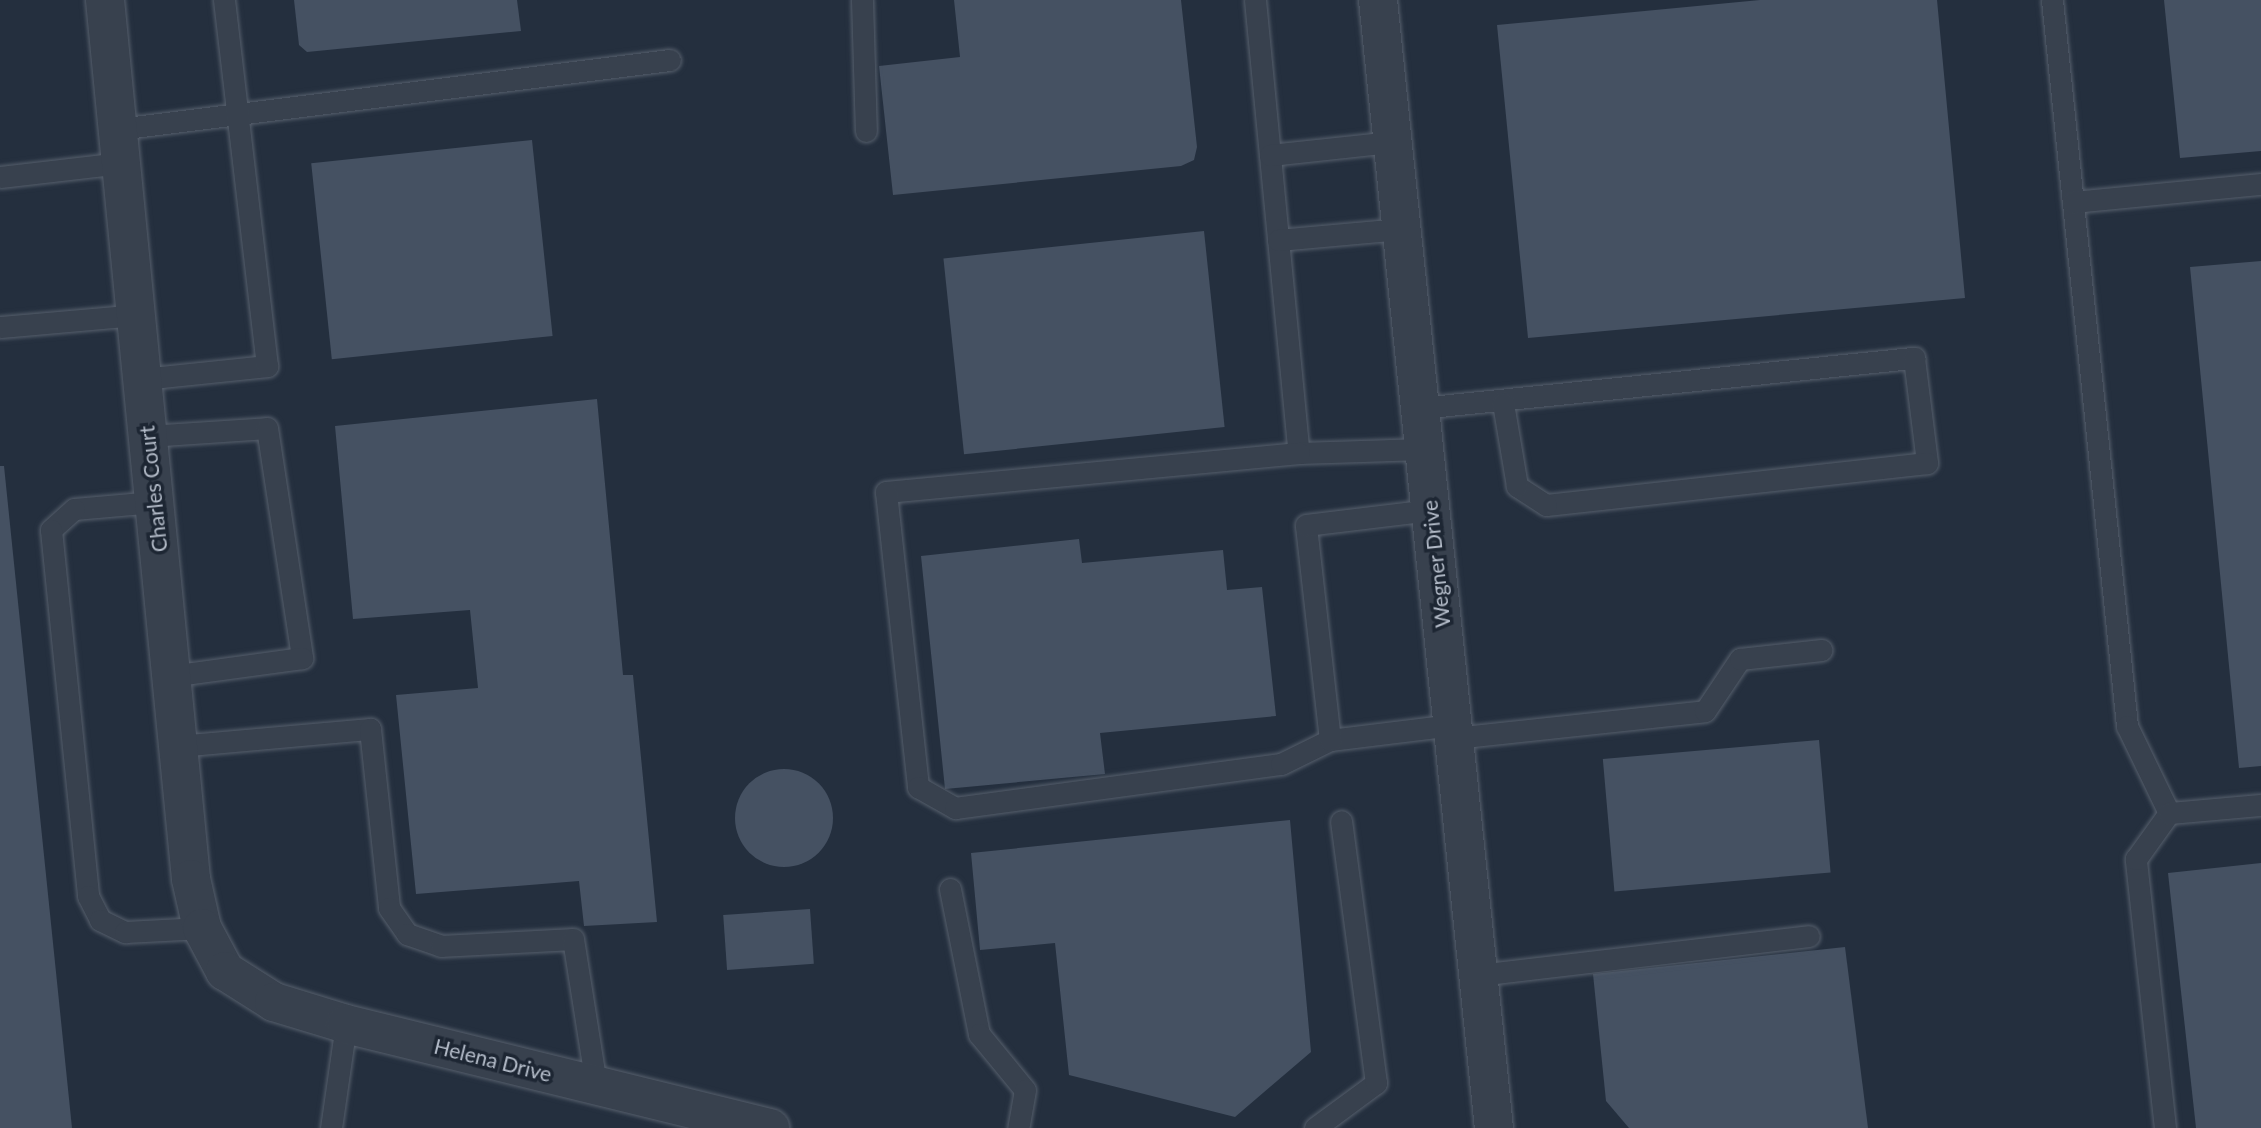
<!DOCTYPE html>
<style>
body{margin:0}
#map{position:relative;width:2261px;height:1128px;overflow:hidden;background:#242f3e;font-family:Lato,sans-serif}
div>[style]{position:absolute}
.building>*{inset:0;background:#455162;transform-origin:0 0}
.round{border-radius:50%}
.roads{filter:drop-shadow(0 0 2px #565f6c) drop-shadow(0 0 2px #565f6c)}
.service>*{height:21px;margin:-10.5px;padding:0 10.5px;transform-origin:10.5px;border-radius:10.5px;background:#38414e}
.minor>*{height:38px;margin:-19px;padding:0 19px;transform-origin:19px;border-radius:19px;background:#38414e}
span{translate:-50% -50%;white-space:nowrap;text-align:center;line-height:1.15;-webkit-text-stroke:7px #1d2633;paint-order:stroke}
.street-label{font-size:21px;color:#b4bcc9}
</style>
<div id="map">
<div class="building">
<div style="clip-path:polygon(294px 0,517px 0,521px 31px,307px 52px,299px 45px)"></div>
<div style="clip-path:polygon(954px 0,1181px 0,1197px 147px,1194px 160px,1181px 166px,893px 195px,879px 66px,960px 57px)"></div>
<div style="clip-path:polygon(1760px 0,1937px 0,1965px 298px,1528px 338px,1497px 25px)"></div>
<div style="clip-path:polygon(2164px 0,2261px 0,2261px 151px,2180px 158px)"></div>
<div style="left:532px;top:140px;width:197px;height:222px;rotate:84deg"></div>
<div style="left:1204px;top:231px;width:197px;height:262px;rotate:84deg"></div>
<div style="clip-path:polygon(2261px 261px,2261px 766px,2239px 768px,2190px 267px)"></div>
<div style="clip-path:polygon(597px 399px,623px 675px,633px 675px,657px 922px,584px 926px,579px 881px,416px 894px,396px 695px,478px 688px,470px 610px,353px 619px,335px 426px)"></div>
<div style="clip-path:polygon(0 466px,4px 466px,72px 1128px,0 1128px)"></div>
<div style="clip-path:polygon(1079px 539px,1082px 563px,1223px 550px,1227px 590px,1262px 587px,1276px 716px,1100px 733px,1105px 774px,945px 789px,921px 556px)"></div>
<div style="left:1819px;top:740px;width:133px;height:217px;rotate:85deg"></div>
<div class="round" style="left:735px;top:769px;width:98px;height:98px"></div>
<div style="clip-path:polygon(1290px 820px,1311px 1052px,1235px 1117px,1069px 1075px,1055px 943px,980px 950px,971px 853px)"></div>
<div style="clip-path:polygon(2261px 863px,2261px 1128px,2196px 1128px,2168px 873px)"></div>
<div style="left:810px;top:909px;width:55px;height:87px;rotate:86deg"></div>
<div style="clip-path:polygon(1845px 947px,1868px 1128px,1629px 1128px,1606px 1101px,1593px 974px)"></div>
</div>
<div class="roads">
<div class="service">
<div style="left:862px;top:0;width:131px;rotate:88.3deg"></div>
<div style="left:1255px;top:0;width:455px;rotate:84.5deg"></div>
<div style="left:1299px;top:453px;width:125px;rotate:-1.8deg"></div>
<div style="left:2052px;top:0;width:730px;rotate:84.1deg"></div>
<div style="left:2127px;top:726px;width:97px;rotate:64.2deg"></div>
<div style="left:118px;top:129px;width:556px;rotate:-7.13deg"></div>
<div style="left:1270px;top:155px;width:123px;rotate:-6.1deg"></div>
<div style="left:0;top:177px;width:122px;rotate:-6.6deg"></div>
<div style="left:2073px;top:202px;width:189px;rotate:-5.5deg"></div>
<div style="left:1278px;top:240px;width:123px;rotate:-5.1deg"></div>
<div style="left:0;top:327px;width:137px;rotate:-5deg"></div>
<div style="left:142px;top:379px;width:126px;rotate:-5.9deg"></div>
<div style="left:267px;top:366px;width:369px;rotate:-96.7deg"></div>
<div style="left:1420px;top:408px;width:497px;rotate:-5.8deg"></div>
<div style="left:1914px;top:358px;width:106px;rotate:82.9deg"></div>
<div style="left:1927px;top:463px;width:383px;rotate:173.7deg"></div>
<div style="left:1546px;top:505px;width:35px;rotate:-147deg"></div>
<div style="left:1517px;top:486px;width:84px;rotate:-99.6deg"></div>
<div style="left:148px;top:436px;width:119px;rotate:-3.8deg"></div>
<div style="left:267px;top:428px;width:233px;rotate:81.3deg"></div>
<div style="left:302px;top:658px;width:132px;rotate:172.2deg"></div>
<div style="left:1299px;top:453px;width:415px;rotate:174.6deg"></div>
<div style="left:886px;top:492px;width:297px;rotate:83.8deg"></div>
<div style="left:918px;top:787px;width:43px;rotate:29.6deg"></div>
<div style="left:955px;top:808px;width:329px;rotate:-7.7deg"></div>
<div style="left:1281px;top:764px;width:55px;rotate:-26.1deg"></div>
<div style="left:1330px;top:740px;width:123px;rotate:-7deg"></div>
<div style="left:154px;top:502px;width:80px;rotate:175deg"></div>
<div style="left:74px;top:509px;width:31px;rotate:138deg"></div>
<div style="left:51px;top:530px;width:368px;rotate:84.2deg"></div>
<div style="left:88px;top:896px;width:27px;rotate:63deg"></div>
<div style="left:100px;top:920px;width:28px;rotate:26deg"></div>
<div style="left:125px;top:932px;width:77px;rotate:-3deg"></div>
<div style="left:1454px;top:738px;width:252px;rotate:-6.1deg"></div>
<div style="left:1705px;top:711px;width:63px;rotate:-56.1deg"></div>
<div style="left:1740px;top:659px;width:82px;rotate:-6.3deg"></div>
<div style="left:1330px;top:740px;width:216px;rotate:-96.4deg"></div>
<div style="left:1306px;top:525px;width:125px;rotate:-6.9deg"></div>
<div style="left:178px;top:746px;width:193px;rotate:-5.1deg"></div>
<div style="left:370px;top:729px;width:180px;rotate:83.9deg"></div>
<div style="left:389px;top:908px;width:32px;rotate:55deg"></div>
<div style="left:407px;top:934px;width:36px;rotate:19deg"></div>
<div style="left:441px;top:946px;width:132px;rotate:-3deg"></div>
<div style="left:573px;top:939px;width:148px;rotate:81deg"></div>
<div style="left:950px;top:889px;width:148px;rotate:78.7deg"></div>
<div style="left:979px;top:1034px;width:72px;rotate:50.6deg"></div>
<div style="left:1025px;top:1090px;width:39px;rotate:100deg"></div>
<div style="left:1478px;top:975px;width:333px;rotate:-6.7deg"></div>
<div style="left:331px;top:1128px;width:105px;rotate:-81.8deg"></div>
<div style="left:1315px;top:1128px;width:76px;rotate:-36.4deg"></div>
<div style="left:1376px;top:1083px;width:264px;rotate:-97.6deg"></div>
<div style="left:2165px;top:1128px;width:271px;rotate:-96.2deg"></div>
<div style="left:2136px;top:859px;width:57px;rotate:-54.3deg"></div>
<div style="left:2169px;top:813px;width:92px;rotate:-5deg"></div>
</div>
<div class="minor">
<div style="left:105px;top:0;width:883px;rotate:84.41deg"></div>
<div style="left:191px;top:879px;width:50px;rotate:77.3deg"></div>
<div style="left:202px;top:928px;width:49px;rotate:61.9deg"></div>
<div style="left:225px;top:971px;width:58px;rotate:32.3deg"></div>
<div style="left:274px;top:1002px;width:75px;rotate:17deg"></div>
<div style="left:346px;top:1024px;width:437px;rotate:13.8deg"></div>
<div style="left:1378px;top:0;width:1134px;rotate:84.13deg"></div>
</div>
</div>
<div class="street-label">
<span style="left:153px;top:489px;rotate:-96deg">Charles Court</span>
<span style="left:1436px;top:564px;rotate:-96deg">Wegner Drive</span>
<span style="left:493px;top:1060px;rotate:14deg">Helena Drive</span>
</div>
</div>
